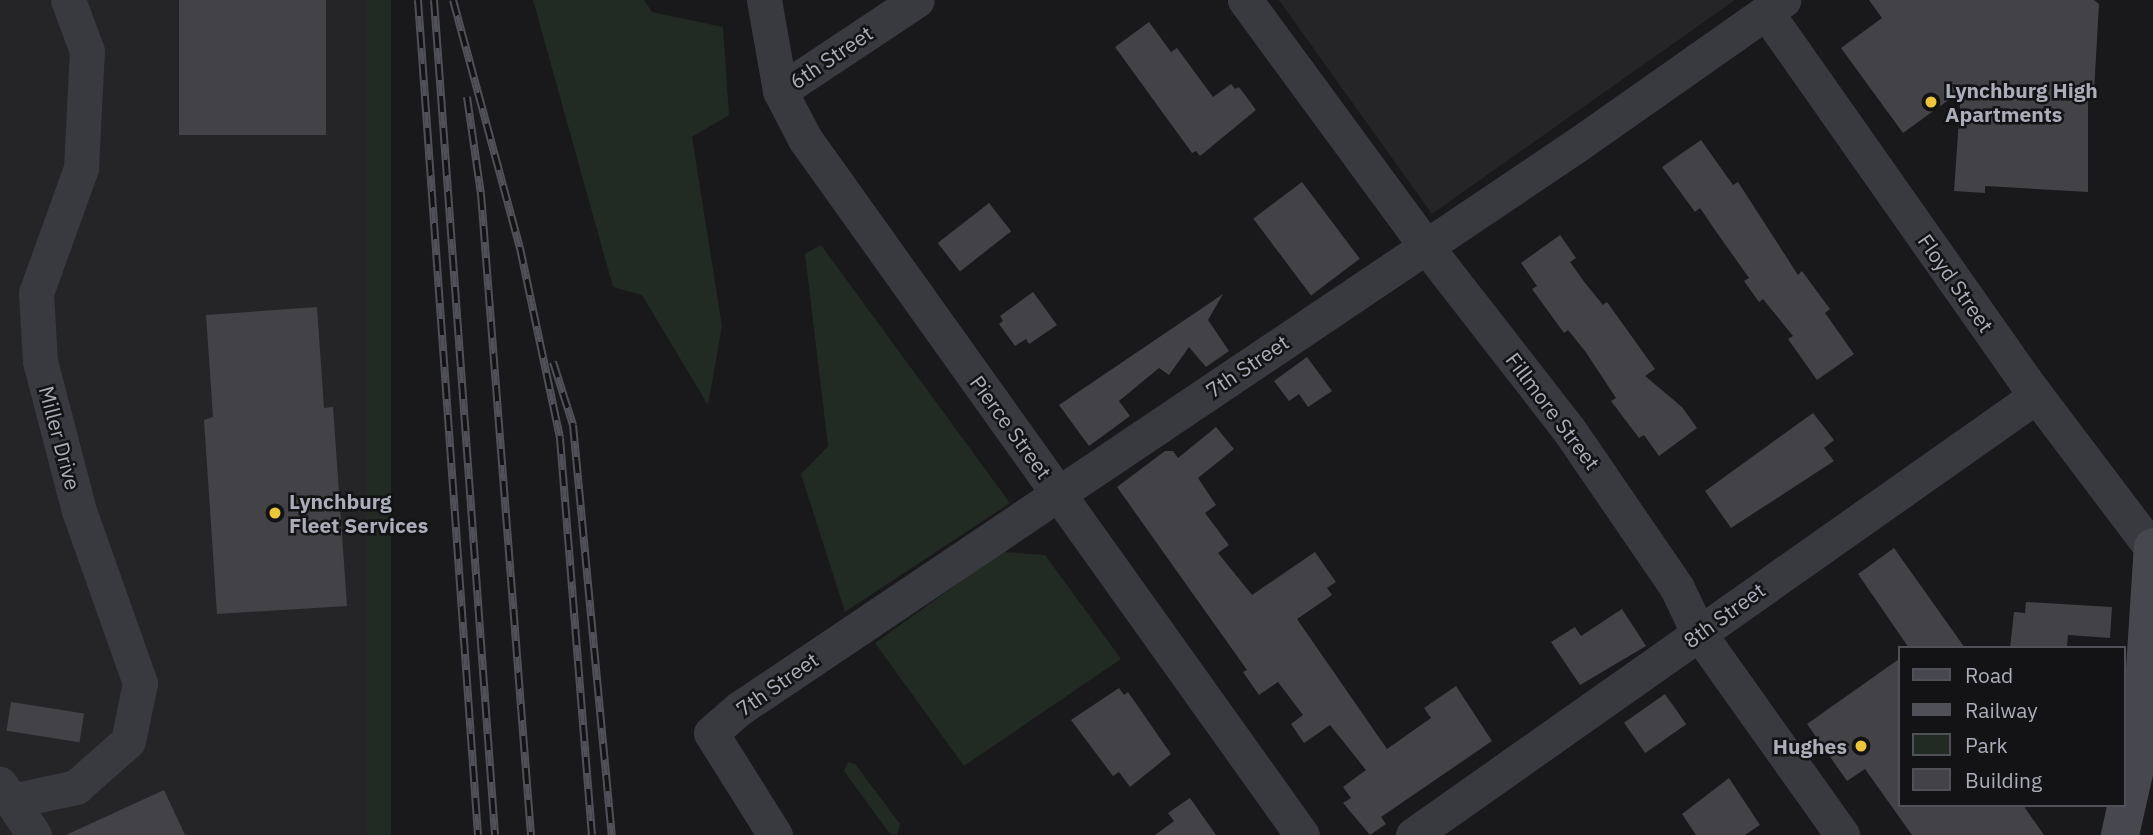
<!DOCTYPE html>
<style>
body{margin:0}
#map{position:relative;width:2153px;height:835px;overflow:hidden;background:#19181a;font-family:"IBM Plex Sans",sans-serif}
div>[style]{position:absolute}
.built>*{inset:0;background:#252427;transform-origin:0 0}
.green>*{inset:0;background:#222a24;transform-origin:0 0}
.building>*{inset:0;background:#434347;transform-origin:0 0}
.minor>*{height:35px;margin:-17.5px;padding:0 17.5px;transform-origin:17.5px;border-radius:17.5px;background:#393a3f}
.secondary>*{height:38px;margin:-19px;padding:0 19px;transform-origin:19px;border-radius:19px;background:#47484f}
.rail>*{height:8px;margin-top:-4px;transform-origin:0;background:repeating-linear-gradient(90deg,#131315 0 16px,#505158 0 32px);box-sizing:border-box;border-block:2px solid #505158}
.dots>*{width:19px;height:19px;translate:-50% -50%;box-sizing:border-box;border:4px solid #131315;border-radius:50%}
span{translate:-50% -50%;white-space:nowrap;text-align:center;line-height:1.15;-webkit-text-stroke:5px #131315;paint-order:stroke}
.street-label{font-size:21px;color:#abaeba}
.poi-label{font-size:21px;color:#abaeba;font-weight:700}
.left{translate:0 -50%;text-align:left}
.right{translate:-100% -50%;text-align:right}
.legend{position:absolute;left:1898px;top:646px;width:228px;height:161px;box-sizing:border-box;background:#131315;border:2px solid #505157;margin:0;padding:9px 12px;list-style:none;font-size:21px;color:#abaeba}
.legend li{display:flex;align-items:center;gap:14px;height:35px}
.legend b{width:35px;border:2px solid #505157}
</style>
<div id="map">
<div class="built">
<div style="left:0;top:0;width:367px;height:835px"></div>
<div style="clip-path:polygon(1279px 0,1735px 0,1432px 214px)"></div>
</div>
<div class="green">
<div style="left:367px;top:0;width:24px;height:837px"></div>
<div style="clip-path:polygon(533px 0,644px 0,652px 12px,723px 27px,729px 115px,692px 137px,722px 326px,708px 405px,642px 295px,613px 287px)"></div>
<div style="clip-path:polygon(821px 245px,1010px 503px,845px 612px,801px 474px,828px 446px,805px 254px)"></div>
<div style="clip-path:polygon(1002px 552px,1045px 555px,1121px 659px,964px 766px,875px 643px)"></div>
<div style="clip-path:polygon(848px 762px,855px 764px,900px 824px,897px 835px,890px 834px,844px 771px)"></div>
</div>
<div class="building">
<div style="left:179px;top:0;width:147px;height:135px"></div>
<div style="clip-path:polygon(1869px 0,2094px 0,2099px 4px,2094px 92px,2088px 92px,2088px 192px,1985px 186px,1985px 193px,1954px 191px,1961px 91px,1903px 133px,1841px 48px,1882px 18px)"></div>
<div style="clip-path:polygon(1149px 22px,1171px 52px,1177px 48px,1213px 97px,1231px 84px,1235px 89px,1239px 87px,1256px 110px,1200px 156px,1196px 151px,1192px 153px,1115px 47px)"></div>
<div style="clip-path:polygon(1701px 140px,1733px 185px,1738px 182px,1798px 275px,1802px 271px,1830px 309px,1825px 313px,1854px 354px,1817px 380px,1788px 339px,1793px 336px,1763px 299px,1759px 302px,1744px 281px,1749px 278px,1715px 230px,1700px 208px,1695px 212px,1662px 167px)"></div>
<div style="left:1302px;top:182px;width:96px;height:61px;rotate:53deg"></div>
<div style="left:989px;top:203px;width:36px;height:65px;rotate:52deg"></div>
<div style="clip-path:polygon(1560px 235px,1576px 258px,1570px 262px,1585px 283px,1603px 305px,1607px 302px,1655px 369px,1645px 376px,1682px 407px,1697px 428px,1659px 456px,1644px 435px,1639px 438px,1611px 401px,1616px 398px,1585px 351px,1568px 330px,1564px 333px,1532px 289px,1537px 286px,1521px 263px)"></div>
<div style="clip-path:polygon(1033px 292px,1057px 325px,1029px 344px,1026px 339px,1015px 346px,999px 324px,1003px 321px,1000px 316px)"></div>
<div style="clip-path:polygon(1223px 294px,1208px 320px,1229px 351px,1206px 367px,1189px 347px,1169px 375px,1159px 368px,1119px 401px,1130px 416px,1089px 446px,1059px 405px)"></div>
<div style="clip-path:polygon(317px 307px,324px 408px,333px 407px,347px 606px,217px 614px,204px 420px,213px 417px,206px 315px)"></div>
<div style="clip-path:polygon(1307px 357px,1332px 391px,1308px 407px,1299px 394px,1289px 401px,1274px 381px)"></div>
<div style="clip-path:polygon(1813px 413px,1834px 440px,1824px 448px,1834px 461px,1731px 528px,1705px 491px)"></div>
<div style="clip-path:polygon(1216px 427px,1234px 449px,1198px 478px,1216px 505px,1205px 513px,1229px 545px,1218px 553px,1252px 595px,1315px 552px,1336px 582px,1327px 588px,1332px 595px,1297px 619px,1387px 749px,1431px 718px,1424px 708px,1456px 686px,1492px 741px,1381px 817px,1386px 824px,1370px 835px,1343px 803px,1351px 798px,1343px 787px,1366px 770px,1330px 725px,1304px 743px,1291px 724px,1303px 715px,1278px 682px,1259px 695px,1243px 672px,1247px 670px,1117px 487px,1165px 451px,1173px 451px,1178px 458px)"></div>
<div style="clip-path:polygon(1894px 548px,1965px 648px,1909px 648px,1858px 574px)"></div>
<div style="clip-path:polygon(2026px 602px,2112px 607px,2110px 638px,2068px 635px,2067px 648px,2010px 648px,2014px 612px,2025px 613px)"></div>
<div style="clip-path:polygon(1622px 609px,1646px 646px,1580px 685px,1551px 642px,1575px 627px,1581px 636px)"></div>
<div style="clip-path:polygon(1899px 659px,1899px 805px,2023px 805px,2044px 835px,1912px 835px,1865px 769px,1847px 781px,1807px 724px)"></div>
<div style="clip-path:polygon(1119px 688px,1124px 695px,1128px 692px,1171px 754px,1130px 787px,1119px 772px,1113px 776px,1071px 720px)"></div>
<div style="left:1665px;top:694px;width:37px;height:50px;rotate:55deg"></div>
<div style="left:11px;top:702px;width:74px;height:29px;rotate:9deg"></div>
<div style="clip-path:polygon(1729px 778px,1760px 825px,1745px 835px,1696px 835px,1682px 814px)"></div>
<div style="clip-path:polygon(164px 790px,185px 835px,66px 835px)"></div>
<div style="clip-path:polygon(1190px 798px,1216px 835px,1155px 835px,1174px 821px,1168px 813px)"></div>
</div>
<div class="minor">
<div style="left:764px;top:0;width:92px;rotate:80deg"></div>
<div style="left:780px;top:91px;width:54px;rotate:62.5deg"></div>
<div style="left:805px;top:139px;width:855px;rotate:54.47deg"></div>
<div style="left:1245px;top:0;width:304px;rotate:53.7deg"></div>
<div style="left:1425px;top:245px;width:234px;rotate:52.1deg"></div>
<div style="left:1569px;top:430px;width:191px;rotate:55.6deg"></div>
<div style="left:1677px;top:588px;width:49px;rotate:64.5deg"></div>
<div style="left:1698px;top:632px;width:249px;rotate:54.6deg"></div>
<div style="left:1766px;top:12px;width:452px;rotate:54.9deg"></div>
<div style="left:2026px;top:382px;width:211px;rotate:52.9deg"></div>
<div style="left:780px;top:91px;width:164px;rotate:-33.6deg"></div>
<div style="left:0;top:784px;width:61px;rotate:56.3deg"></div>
<div style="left:12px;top:801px;width:66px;rotate:-12.3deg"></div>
<div style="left:76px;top:787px;width:69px;rotate:-41.5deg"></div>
<div style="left:128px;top:741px;width:59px;rotate:-78.3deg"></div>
<div style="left:140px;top:683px;width:182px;rotate:-109.5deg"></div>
<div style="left:79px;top:511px;width:155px;rotate:-104.6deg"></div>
<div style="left:40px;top:361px;width:68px;rotate:-93.4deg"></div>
<div style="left:36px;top:293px;width:133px;rotate:-70.2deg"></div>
<div style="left:81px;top:168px;width:117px;rotate:-87.1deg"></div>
<div style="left:87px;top:51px;width:54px;rotate:-110.4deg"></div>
<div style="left:775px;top:835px;width:120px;rotate:-122.1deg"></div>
<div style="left:711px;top:733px;width:38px;rotate:-41deg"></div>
<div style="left:740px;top:708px;width:1005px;rotate:-33.93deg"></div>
<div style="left:1574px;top:147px;width:256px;rotate:-35.1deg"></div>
<div style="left:1413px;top:835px;width:762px;rotate:-35.17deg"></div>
</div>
<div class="secondary">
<div style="left:2120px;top:835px;width:91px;rotate:-77.3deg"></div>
<div style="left:2140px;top:746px;width:199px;rotate:-86.3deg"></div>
</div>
<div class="rail">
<div style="left:418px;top:0;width:837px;rotate:85.89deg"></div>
<div style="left:434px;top:0;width:837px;rotate:85.82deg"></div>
<div style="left:453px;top:0;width:257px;rotate:74.9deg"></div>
<div style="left:520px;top:248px;width:194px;rotate:78.1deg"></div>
<div style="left:560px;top:438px;width:398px;rotate:85.4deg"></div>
<div style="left:467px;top:97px;width:98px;rotate:81.8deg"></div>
<div style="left:481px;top:194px;width:643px;rotate:85.54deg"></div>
<div style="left:553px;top:362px;width:66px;rotate:72.4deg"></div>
<div style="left:573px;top:425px;width:412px;rotate:84.6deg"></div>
</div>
<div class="dots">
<div style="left:1931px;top:102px;background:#edc53d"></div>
<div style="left:275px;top:513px;background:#edc53d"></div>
<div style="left:1861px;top:746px;background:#edc53d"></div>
</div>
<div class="street-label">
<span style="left:831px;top:57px;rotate:-34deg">6th Street</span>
<span style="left:1956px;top:283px;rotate:55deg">Floyd Street</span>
<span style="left:1247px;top:366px;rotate:-34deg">7th Street</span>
<span style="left:1553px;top:411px;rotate:53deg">Fillmore Street</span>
<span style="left:1011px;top:427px;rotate:54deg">Pierce Street</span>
<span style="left:60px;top:438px;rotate:75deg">Miller Drive</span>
<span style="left:1724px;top:615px;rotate:-36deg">8th Street</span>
<span style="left:777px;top:684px;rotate:-35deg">7th Street</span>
</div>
<div class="poi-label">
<span class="left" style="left:1945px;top:102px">Lynchburg High<br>Apartments</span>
<span class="left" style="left:289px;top:513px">Lynchburg<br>Fleet Services</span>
<span class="right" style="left:1847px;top:746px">Hughes</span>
</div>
<ul class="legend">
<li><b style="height:9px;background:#47484f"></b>Road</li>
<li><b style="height:9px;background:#505158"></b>Railway</li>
<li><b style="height:19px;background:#222a24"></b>Park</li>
<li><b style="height:19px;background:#434347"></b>Building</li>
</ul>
</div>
